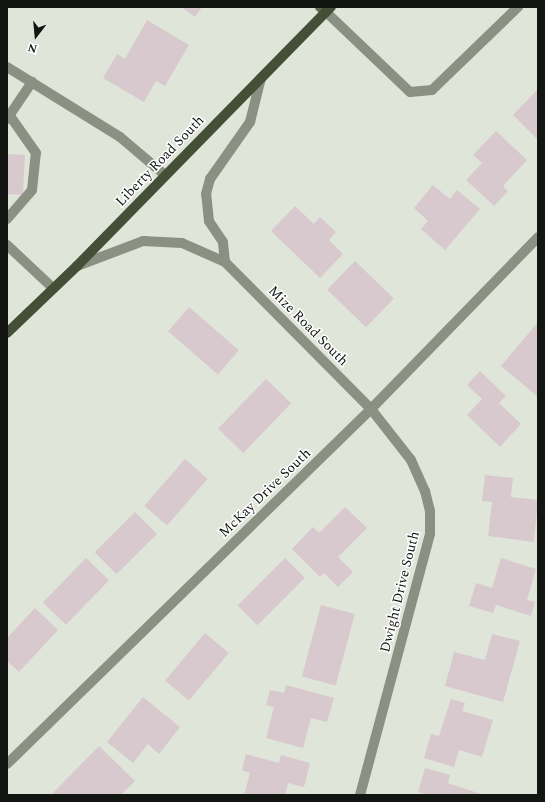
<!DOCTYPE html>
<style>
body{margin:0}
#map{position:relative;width:545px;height:802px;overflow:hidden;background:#dfe5d9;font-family:Spectral,serif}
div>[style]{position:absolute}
.building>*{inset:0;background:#d8c9ce;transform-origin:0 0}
.lane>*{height:10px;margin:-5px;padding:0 5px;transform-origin:5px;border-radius:5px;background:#8a9183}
.street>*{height:10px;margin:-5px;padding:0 5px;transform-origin:5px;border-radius:5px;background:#8a9183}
.secondary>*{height:10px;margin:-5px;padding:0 5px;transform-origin:5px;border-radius:5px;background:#606a56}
.primary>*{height:10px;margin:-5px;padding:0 5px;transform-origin:5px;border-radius:5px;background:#434f37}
span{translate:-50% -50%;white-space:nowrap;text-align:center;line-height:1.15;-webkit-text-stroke:3px #fff;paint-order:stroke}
.street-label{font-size:14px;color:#121511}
.frame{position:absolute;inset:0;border:8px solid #121511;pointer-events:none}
.north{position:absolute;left:16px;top:16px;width:40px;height:40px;-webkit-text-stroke:3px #fff;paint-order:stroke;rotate:196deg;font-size:11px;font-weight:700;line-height:16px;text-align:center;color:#121511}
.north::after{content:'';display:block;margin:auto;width:14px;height:18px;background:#121511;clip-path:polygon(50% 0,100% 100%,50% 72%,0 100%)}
</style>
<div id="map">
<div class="building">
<div style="clip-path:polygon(181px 7px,202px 7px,195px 17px)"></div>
<div style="clip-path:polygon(147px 20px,189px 45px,165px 86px,156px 81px,144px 102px,103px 78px,117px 54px,125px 59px)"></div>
<div style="clip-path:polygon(538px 89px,538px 140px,513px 115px)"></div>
<div style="clip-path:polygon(496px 131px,527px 160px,503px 186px,508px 191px,494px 206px,466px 180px,482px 163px,473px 155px)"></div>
<div style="left:7px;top:154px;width:18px;height:40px;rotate:3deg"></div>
<div style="clip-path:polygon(433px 185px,450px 199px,457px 190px,480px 209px,445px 250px,421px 229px,428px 221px,414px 208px)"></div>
<div style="clip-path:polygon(295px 206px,314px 224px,320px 217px,336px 232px,329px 240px,343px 254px,320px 278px,271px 231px)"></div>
<div style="left:355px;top:261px;width:54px;height:40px;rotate:44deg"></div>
<div style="left:189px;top:307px;width:66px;height:32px;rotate:41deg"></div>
<div style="clip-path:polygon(538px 322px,538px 397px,501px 366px)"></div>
<div style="clip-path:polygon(480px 371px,506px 396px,499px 403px,521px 424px,500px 447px,467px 415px,482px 399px,467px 385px)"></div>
<div style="left:266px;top:379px;width:35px;height:69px;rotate:44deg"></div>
<div style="left:185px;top:459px;width:30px;height:62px;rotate:41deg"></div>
<div style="clip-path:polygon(485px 475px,513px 478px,511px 497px,538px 500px,534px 542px,488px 536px,492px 502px,482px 501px)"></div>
<div style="clip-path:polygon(345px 507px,367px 528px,338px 557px,353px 572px,338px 587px,324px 573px,320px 577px,292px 549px,313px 527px,319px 533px)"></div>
<div style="left:135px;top:512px;width:31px;height:57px;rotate:45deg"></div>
<div style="left:86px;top:558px;width:32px;height:62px;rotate:44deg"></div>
<div style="left:285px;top:558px;width:28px;height:67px;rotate:45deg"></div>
<div style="clip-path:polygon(501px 558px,536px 569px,527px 600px,535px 602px,531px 616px,496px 605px,493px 613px,469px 606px,476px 583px,492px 588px)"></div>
<div style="left:321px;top:605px;width:35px;height:74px;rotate:15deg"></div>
<div style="clip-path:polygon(35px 608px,58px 630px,19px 672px,7px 661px,7px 638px)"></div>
<div style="left:205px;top:633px;width:31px;height:62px;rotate:40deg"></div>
<div style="clip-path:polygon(492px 634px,520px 641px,503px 702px,445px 686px,454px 652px,485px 660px)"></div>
<div style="clip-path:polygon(286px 685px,334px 698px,327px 722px,311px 718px,303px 748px,266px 738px,274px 707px,266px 705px,270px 690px,284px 693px)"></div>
<div style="clip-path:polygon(143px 697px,180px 727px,159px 754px,148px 744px,133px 763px,107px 742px)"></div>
<div style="clip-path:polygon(451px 699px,465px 703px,462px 711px,493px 720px,482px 757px,459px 750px,454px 767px,424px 758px,431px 734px,439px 736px)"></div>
<div style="clip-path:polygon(99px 746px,135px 781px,121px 795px,54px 795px,52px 794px)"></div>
<div style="clip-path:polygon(246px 754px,279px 763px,281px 755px,310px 763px,304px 787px,288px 783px,285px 795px,244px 795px,250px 773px,242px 770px)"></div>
<div style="clip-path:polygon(425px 768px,450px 775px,448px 783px,484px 795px,429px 795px,418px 792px)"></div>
</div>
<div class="lane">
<div style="left:326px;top:12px;width:116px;rotate:43.6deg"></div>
<div style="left:410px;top:92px;width:22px;rotate:-5deg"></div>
<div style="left:432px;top:90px;width:120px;rotate:-44deg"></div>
<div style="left:7px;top:119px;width:45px;rotate:-56deg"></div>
<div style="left:7px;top:219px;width:38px;rotate:-49deg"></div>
<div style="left:32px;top:190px;width:37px;rotate:-84deg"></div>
<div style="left:36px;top:153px;width:45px;rotate:-125.1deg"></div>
<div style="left:7px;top:245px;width:63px;rotate:43.1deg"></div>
</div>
<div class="street">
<div style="left:7px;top:67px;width:133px;rotate:31.8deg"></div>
<div style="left:120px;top:137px;width:59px;rotate:40.2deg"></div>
<div style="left:225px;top:262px;width:20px;rotate:-96deg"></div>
<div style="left:223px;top:242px;width:25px;rotate:-124deg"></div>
<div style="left:209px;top:221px;width:27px;rotate:-96deg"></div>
<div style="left:206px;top:194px;width:16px;rotate:-75deg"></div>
<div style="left:210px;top:179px;width:70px;rotate:-54.9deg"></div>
<div style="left:250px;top:122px;width:45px;rotate:-76deg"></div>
<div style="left:77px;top:266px;width:71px;rotate:-20.7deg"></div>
<div style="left:143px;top:241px;width:39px;rotate:3deg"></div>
<div style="left:182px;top:243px;width:47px;rotate:23.8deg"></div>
<div style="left:225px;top:262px;width:207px;rotate:45.2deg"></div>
<div style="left:371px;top:409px;width:65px;rotate:51.9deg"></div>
<div style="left:411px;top:460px;width:34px;rotate:66deg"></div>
<div style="left:425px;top:491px;width:21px;rotate:76deg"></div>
<div style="left:430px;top:511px;width:23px;rotate:90deg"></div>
<div style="left:430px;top:534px;width:270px;rotate:105deg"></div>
<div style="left:7px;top:764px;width:508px;rotate:-44.28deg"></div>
<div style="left:371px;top:409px;width:240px;rotate:-45.8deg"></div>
</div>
<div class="secondary">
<div style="left:320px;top:7px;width:8px;rotate:40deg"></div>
</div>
<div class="primary">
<div style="left:7px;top:333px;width:97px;rotate:-43.7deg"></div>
<div style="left:77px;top:266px;width:363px;rotate:-45.6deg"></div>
</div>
<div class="street-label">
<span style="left:160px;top:161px;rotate:-46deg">Liberty Road South</span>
<span style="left:308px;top:326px;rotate:45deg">Mize Road South</span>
<span style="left:265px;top:493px;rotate:-44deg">McKay Drive South</span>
<span style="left:400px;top:592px;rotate:-76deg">Dwight Drive South</span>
</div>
<div class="frame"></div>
<div class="north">N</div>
</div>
